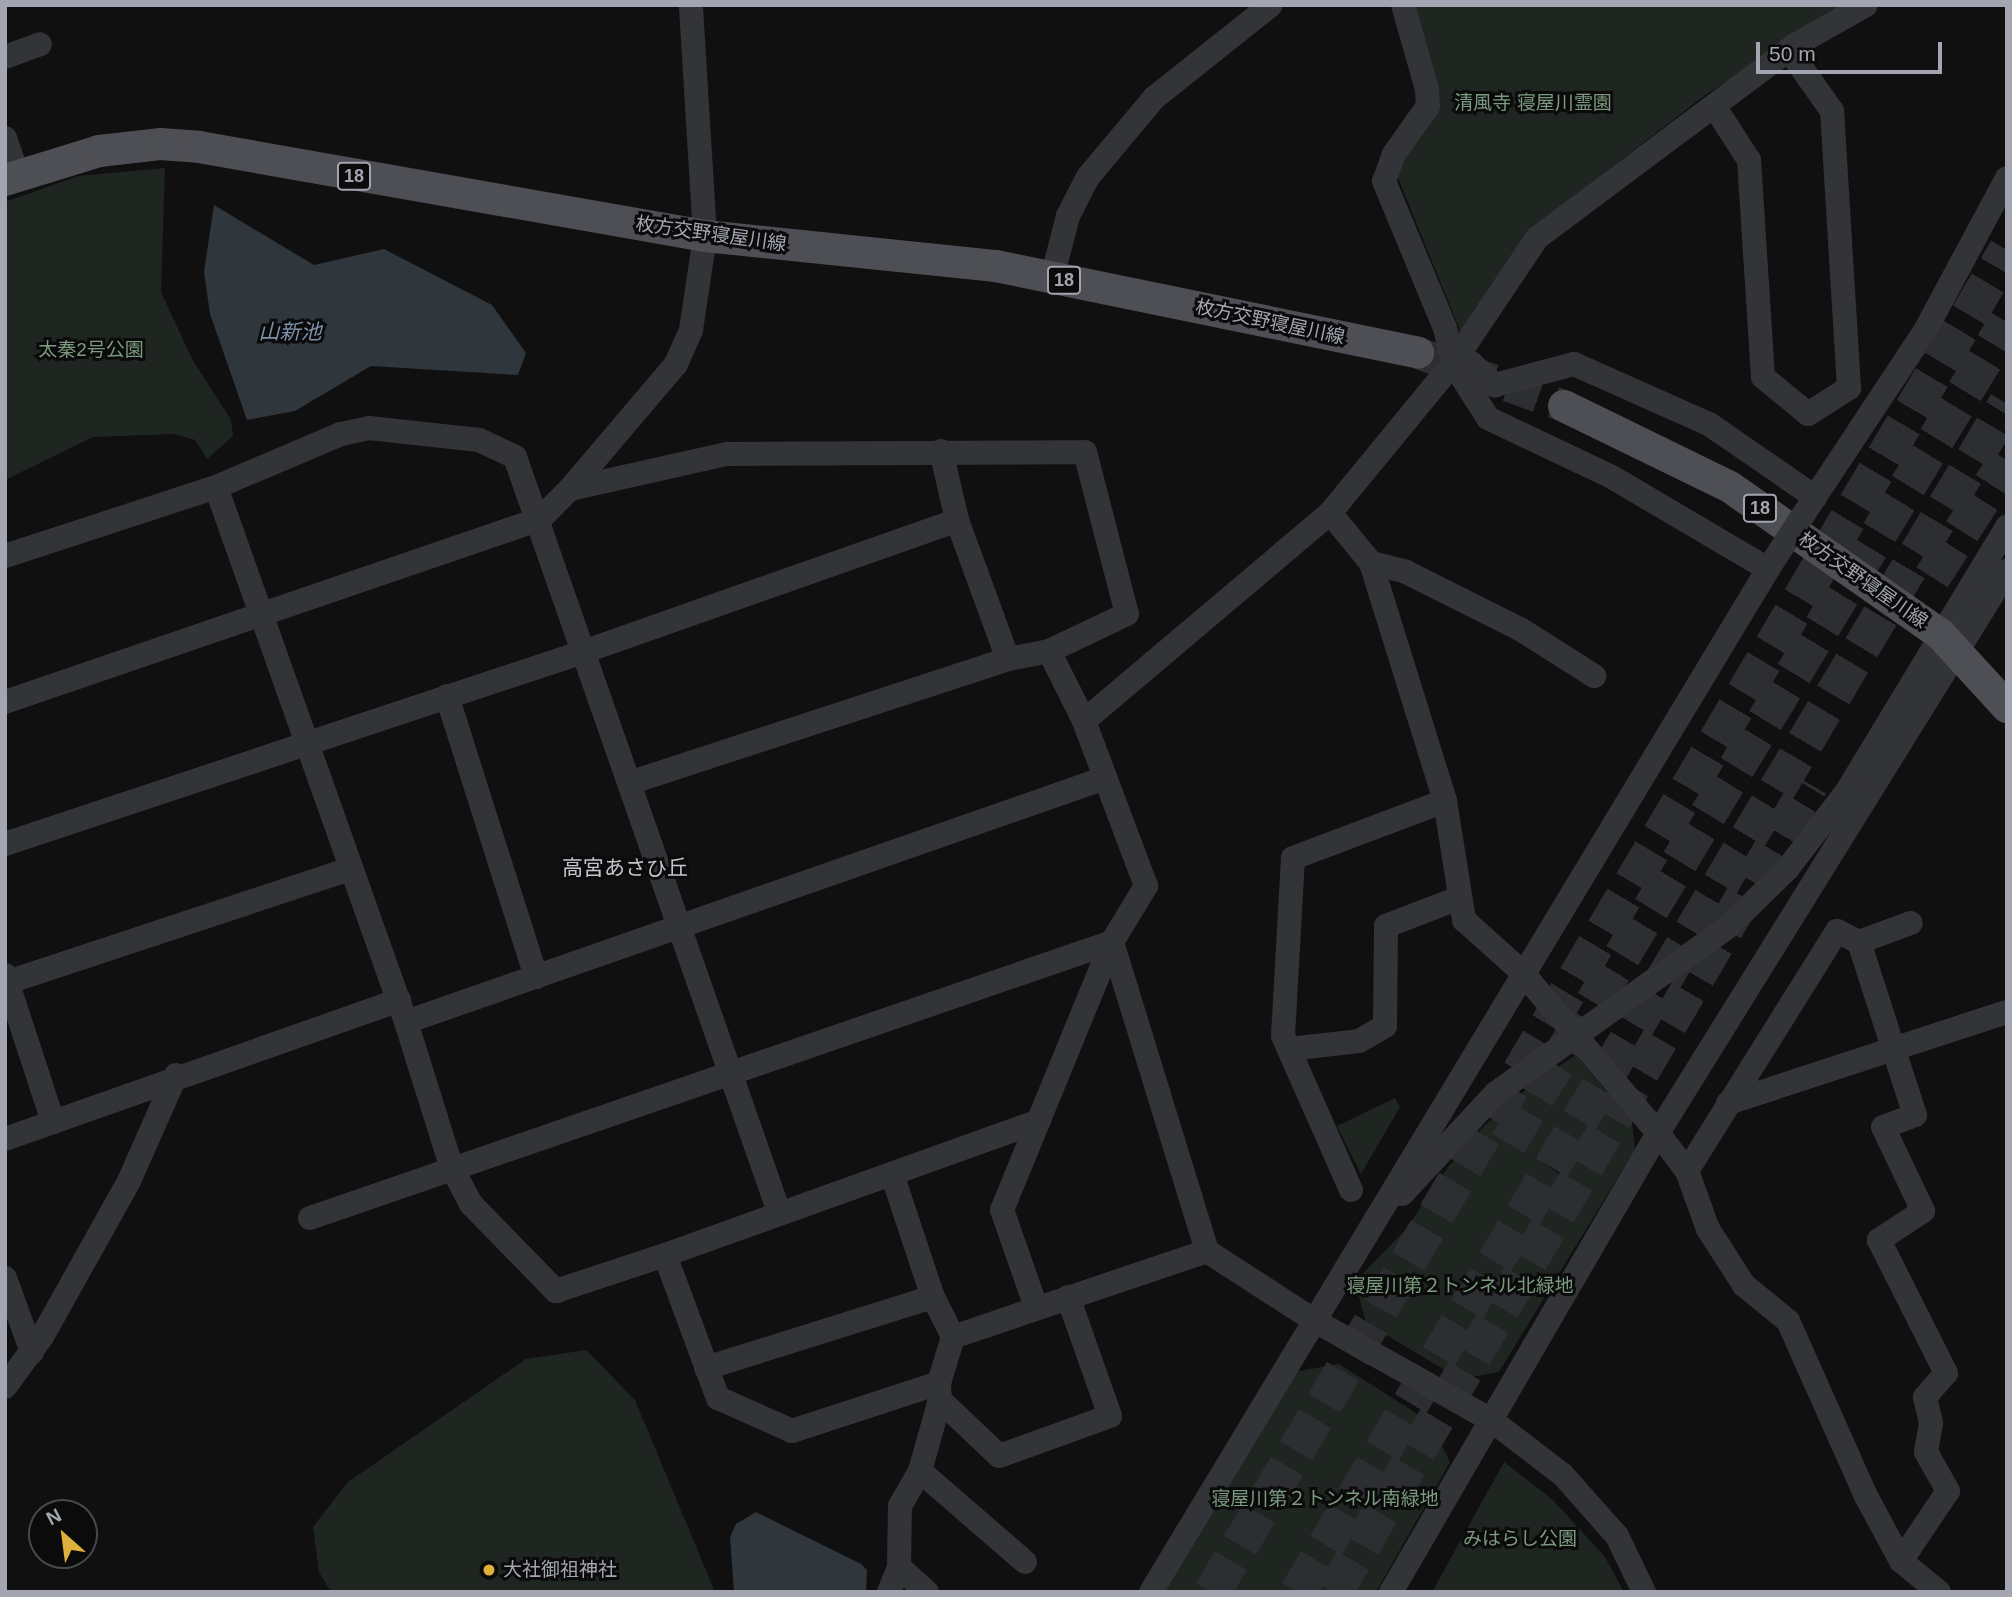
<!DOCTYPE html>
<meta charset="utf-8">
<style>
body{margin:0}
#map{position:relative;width:2012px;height:1597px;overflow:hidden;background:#101011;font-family:Helvetica,"Noto Sans JP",sans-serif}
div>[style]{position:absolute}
.green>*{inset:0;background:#1f2520}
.water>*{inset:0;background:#2f363c}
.major-tunnel>*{height:32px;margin-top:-16px;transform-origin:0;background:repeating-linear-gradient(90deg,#2d2e31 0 32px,transparent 0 48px)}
.highway-tunnel>*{height:37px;margin-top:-18.5px;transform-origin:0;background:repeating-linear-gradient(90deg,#2d2e31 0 37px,transparent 0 55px)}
.minor>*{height:24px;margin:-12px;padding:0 12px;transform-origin:12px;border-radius:12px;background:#333438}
.major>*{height:32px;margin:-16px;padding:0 16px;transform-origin:16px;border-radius:16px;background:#4e4f54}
.minor-bridge>*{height:24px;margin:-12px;padding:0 12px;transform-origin:12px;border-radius:12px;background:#333438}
.dots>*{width:19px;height:19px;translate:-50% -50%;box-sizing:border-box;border:4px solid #0b0b0c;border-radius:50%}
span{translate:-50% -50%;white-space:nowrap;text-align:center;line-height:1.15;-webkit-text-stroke:6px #0b0b0c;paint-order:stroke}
.shield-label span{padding:2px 5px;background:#0b0b0c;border:2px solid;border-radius:5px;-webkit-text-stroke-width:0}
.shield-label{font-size:18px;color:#a3a6b1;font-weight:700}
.park-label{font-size:19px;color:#7b9a7f}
.street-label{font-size:19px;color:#a3a6b1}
.poi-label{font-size:19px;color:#a3a6b1}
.left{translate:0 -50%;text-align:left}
.water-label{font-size:21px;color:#7c91a9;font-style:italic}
.neighbourhood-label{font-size:21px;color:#c3c5cd}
.frame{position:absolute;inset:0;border:7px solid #a3a6b1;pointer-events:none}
.north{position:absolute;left:28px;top:1499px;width:70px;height:70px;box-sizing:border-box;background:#0b0b0c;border:2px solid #48494e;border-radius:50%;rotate:332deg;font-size:19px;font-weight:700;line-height:28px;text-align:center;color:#a3a6b1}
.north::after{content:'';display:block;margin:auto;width:24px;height:32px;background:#deb03c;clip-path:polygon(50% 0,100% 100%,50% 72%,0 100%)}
.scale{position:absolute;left:1756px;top:42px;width:186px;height:32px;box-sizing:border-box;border:4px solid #a3a6b1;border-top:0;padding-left:9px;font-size:21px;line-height:24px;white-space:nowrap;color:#a3a6b1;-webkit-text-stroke:5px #0b0b0c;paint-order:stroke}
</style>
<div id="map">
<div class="green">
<div style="clip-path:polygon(1415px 5px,1851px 5px,1708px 93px,1532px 228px,1461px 333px,1396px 173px,1435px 103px)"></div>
<div style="clip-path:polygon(165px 168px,161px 292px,192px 359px,231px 420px,233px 436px,207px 459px,195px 440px,174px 434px,93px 437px,5px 480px,5px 202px,78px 176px)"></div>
<div style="clip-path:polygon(evenodd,1576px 1055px,1632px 1122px,1635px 1149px,1499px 1372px,1460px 1379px,1366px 1323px,1355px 1282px,1406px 1229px,1449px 1166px,1485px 1125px,1537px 1080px,1576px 1055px,1558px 1128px,1585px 1148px,1563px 1177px,1536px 1157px,1558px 1128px)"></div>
<div style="clip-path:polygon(1395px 1098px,1400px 1107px,1361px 1174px,1337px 1126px)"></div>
<div style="clip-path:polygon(586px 1350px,635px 1400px,715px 1592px,331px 1592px,319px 1572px,313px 1527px,348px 1482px,526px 1359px)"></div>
<div style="clip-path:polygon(1339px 1364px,1430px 1422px,1450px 1462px,1376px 1592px,1162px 1592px,1298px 1371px)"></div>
<div style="clip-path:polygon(1504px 1462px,1552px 1499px,1605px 1557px,1624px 1592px,1432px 1592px)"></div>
</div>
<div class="water">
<div style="clip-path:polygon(214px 205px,314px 265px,384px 249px,492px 305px,526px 353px,518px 375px,371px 366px,295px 411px,247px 420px,210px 314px,204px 272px)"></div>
<div style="clip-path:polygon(756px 1512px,861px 1564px,867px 1570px,866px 1592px,734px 1592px,730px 1537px,736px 1524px)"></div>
</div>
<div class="major-tunnel">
<div style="left:1418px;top:353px;width:155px;rotate:20deg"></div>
</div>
<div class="highway-tunnel">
<div style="left:1932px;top:577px;width:139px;rotate:-57.3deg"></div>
<div style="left:1508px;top:1143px;width:961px;rotate:-58.71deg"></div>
<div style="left:1212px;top:1592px;width:1560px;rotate:-59.36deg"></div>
<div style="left:1298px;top:1592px;width:1384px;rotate:-59.19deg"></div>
<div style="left:1334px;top:1592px;width:938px;rotate:-59.5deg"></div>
</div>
<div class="minor">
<div style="left:1403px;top:5px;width:87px;rotate:74.1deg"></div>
<div style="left:1427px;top:89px;width:17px;rotate:87deg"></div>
<div style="left:1428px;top:106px;width:59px;rotate:125.3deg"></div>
<div style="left:1394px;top:154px;width:29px;rotate:110deg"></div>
<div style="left:1384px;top:181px;width:159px;rotate:67.5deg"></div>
<div style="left:1445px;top:328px;width:36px;rotate:77deg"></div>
<div style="left:1453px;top:363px;width:151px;rotate:-56.1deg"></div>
<div style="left:1537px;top:238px;width:322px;rotate:-36.8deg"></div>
<div style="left:1795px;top:45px;width:81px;rotate:-29.4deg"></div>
<div style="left:5px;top:57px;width:37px;rotate:-20deg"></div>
<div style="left:1714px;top:106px;width:64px;rotate:57.1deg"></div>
<div style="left:1749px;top:160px;width:217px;rotate:86.3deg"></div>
<div style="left:1763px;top:377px;width:58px;rotate:39.4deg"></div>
<div style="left:1808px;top:414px;width:49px;rotate:-32.4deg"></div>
<div style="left:1849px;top:388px;width:278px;rotate:-93.5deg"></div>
<div style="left:1832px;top:111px;width:75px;rotate:-125.2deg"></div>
<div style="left:5px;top:138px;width:39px;rotate:71deg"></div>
<div style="left:1052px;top:278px;width:64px;rotate:-75.5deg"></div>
<div style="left:1068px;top:216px;width:44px;rotate:-62.9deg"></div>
<div style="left:1088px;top:177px;width:103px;rotate:-50.1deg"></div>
<div style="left:1154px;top:98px;width:149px;rotate:-38.5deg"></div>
<div style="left:941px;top:451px;width:71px;rotate:76.9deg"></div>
<div style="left:216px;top:487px;width:568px;rotate:70.45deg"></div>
<div style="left:406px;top:1022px;width:151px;rotate:72.6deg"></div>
<div style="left:451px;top:1166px;width:43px;rotate:62.2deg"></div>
<div style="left:471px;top:1204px;width:122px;rotate:45.7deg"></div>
<div style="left:556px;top:1291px;width:115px;rotate:-18.3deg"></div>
<div style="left:665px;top:1255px;width:153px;rotate:69.7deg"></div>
<div style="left:718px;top:1398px;width:81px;rotate:24deg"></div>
<div style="left:792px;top:1431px;width:155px;rotate:-18.1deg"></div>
<div style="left:939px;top:1383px;width:48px;rotate:-73.1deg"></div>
<div style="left:953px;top:1337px;width:268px;rotate:-18.7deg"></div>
<div style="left:570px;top:489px;width:161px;rotate:-12.6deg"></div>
<div style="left:727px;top:454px;width:358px;rotate:-0.3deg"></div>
<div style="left:1085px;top:452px;width:167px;rotate:75.5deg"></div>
<div style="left:1127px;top:614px;width:86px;rotate:154.6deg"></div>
<div style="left:1330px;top:513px;width:65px;rotate:50.6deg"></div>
<div style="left:1371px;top:563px;width:249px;rotate:72.7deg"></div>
<div style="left:1445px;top:801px;width:121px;rotate:80.9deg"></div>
<div style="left:1464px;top:920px;width:78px;rotate:41.9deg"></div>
<div style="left:5px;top:556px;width:222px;rotate:-18.1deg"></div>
<div style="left:216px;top:487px;width:136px;rotate:-23deg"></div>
<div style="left:341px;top:434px;width:29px;rotate:-12deg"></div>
<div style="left:369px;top:428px;width:111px;rotate:6.2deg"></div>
<div style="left:479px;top:440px;width:40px;rotate:25deg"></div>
<div style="left:515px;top:457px;width:800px;rotate:70.73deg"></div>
<div style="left:1371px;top:563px;width:36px;rotate:14deg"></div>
<div style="left:1406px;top:572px;width:127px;rotate:26.6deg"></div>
<div style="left:1520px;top:629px;width:88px;rotate:32.4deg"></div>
<div style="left:447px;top:696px;width:295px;rotate:72.4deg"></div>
<div style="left:5px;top:702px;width:565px;rotate:-18.88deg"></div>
<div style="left:540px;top:519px;width:42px;rotate:-45deg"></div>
<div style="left:570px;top:489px;width:164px;rotate:-49.7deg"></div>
<div style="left:676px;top:364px;width:37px;rotate:-66deg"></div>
<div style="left:691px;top:330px;width:95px;rotate:-81.5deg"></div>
<div style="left:705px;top:236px;width:231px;rotate:-93.5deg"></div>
<div style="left:632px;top:782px;width:396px;rotate:-18.1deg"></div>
<div style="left:5px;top:844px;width:612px;rotate:-18.38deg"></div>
<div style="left:586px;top:651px;width:393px;rotate:-19.4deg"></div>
<div style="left:957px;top:520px;width:148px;rotate:69.9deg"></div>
<div style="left:1008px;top:659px;width:42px;rotate:-11deg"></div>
<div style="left:1049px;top:651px;width:78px;rotate:63.4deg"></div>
<div style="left:1859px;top:942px;width:182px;rotate:72.1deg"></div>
<div style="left:1915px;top:1115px;width:34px;rotate:159deg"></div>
<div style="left:1883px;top:1127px;width:93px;rotate:64.5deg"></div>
<div style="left:1923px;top:1211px;width:53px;rotate:146.6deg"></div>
<div style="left:1879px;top:1240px;width:149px;rotate:63.3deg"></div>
<div style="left:1946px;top:1373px;width:32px;rotate:131deg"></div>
<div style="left:1925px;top:1397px;width:27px;rotate:77deg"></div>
<div style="left:1931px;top:1423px;width:29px;rotate:100deg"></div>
<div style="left:1926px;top:1452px;width:45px;rotate:60.6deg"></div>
<div style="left:1948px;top:1491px;width:84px;rotate:123.9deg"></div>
<div style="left:5px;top:975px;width:155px;rotate:71.9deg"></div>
<div style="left:5px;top:983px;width:363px;rotate:-18.3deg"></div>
<div style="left:406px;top:1022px;width:740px;rotate:-19.24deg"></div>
<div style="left:1289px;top:1049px;width:70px;rotate:-6.5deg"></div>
<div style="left:1359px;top:1041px;width:30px;rotate:-30deg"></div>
<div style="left:1385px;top:1026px;width:100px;rotate:-89.4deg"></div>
<div style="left:1386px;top:926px;width:78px;rotate:-21deg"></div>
<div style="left:1728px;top:1103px;width:293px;rotate:-18.1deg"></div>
<div style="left:1658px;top:1133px;width:48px;rotate:52.7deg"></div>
<div style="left:1687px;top:1171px;width:62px;rotate:70.1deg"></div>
<div style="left:1708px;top:1229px;width:67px;rotate:57.3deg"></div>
<div style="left:1744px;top:1285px;width:57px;rotate:39.3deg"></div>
<div style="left:1788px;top:1321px;width:192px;rotate:66deg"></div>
<div style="left:1866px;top:1496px;width:74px;rotate:61.7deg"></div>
<div style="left:1901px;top:1561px;width:49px;rotate:39.2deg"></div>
<div style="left:5px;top:1139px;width:418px;rotate:-19.4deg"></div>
<div style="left:1687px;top:1171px;width:283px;rotate:-58deg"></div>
<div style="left:1837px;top:931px;width:25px;rotate:27deg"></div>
<div style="left:1859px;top:942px;width:55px;rotate:-20.1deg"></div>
<div style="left:892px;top:1174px;width:130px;rotate:71.6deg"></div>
<div style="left:933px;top:1297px;width:45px;rotate:63.4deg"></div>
<div style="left:1351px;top:1190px;width:168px;rotate:-113.8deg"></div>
<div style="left:1283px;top:1036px;width:178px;rotate:-86.8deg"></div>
<div style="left:1293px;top:858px;width:162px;rotate:-20.6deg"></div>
<div style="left:1402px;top:1194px;width:138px;rotate:-47.1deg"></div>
<div style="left:1496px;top:1093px;width:287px;rotate:-35.6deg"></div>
<div style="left:1729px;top:926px;width:83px;rotate:-44.5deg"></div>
<div style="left:1788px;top:868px;width:97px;rotate:-52.5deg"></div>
<div style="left:1847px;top:791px;width:309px;rotate:-58.8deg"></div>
<div style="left:310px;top:1218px;width:848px;rotate:-18.99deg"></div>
<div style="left:665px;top:1255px;width:397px;rotate:-19.7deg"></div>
<div style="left:5px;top:1278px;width:79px;rotate:70deg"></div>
<div style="left:1036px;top:1307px;width:103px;rotate:-109.3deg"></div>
<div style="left:1002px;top:1210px;width:290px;rotate:-67.7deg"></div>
<div style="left:706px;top:1368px;width:238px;rotate:-17.4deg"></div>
<div style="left:5px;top:1387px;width:64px;rotate:-53.8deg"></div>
<div style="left:43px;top:1335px;width:176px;rotate:-60.8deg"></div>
<div style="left:129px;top:1181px;width:116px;rotate:-66.1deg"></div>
<div style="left:940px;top:1400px;width:81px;rotate:43.5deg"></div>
<div style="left:999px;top:1456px;width:118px;rotate:-19.8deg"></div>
<div style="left:1110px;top:1416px;width:126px;rotate:-109.4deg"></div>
<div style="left:920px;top:1471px;width:139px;rotate:40.9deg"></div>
<div style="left:899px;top:1567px;width:38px;rotate:42deg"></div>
<div style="left:889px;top:1592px;width:27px;rotate:-68deg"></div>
<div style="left:899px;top:1567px;width:61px;rotate:-89.1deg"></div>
<div style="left:900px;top:1506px;width:40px;rotate:-60.3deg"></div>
<div style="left:920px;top:1471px;width:74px;rotate:-74.3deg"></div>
<div style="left:940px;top:1400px;width:13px;rotate:-94deg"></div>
<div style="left:1151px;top:1592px;width:1195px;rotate:-58.9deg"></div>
<div style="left:1768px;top:569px;width:181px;rotate:-149.5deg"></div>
<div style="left:1612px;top:477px;width:137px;rotate:-154.6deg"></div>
<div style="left:1488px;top:418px;width:65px;rotate:-122.5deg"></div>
<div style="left:1391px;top:1592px;width:531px;rotate:-59.81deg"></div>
<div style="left:1658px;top:1133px;width:662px;rotate:-58.16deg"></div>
<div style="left:1644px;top:1592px;width:62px;rotate:-115.7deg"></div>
<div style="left:1617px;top:1536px;width:81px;rotate:-131.5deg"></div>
<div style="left:1563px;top:1475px;width:91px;rotate:-142.6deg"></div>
<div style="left:1491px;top:1420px;width:206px;rotate:-150.6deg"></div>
<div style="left:1312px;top:1319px;width:125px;rotate:-147.1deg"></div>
<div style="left:1207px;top:1251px;width:323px;rotate:-107.1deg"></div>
<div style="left:1112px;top:942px;width:66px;rotate:-58.7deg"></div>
<div style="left:1146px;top:886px;width:176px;rotate:-110.6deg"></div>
<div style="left:1084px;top:721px;width:322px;rotate:-40.2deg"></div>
<div style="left:1330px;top:513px;width:194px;rotate:-50.6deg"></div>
<div style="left:1453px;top:363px;width:18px"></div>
<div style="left:1471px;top:363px;width:33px;rotate:43deg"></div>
<div style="left:1495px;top:385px;width:82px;rotate:-14.9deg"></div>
<div style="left:1574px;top:364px;width:148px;rotate:24deg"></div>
<div style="left:1709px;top:424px;width:129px;rotate:34.6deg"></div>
<div style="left:1815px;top:497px;width:201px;rotate:-56.5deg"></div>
<div style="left:1926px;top:329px;width:171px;rotate:-61.8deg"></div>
</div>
<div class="major">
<div style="left:5px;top:180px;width:98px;rotate:-17.1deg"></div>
<div style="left:99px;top:151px;width:61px;rotate:-6.5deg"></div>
<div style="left:160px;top:144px;width:39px;rotate:4deg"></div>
<div style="left:199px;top:147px;width:514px;rotate:9.98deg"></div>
<div style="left:705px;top:236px;width:293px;rotate:5.9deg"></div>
<div style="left:996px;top:266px;width:431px;rotate:11.6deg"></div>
<div style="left:1564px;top:406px;width:185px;rotate:26deg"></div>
<div style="left:1730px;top:487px;width:258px;rotate:35deg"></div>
<div style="left:1941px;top:635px;width:98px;rotate:47.5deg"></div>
</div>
<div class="minor-bridge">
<div style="left:1768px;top:569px;width:86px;rotate:-56.9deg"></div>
<div style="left:1522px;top:972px;width:211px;rotate:49.8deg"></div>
</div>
<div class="dots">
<div style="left:489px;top:1570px;background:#deb03c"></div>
</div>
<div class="shield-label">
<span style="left:354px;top:176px">18</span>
<span style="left:1064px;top:280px">18</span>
<span style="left:1760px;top:508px">18</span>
</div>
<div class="park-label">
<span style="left:1533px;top:103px">清風寺 寝屋川霊園</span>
<span style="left:91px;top:350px">太秦2号公園</span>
<span style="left:1460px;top:1286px">寝屋川第２トンネル北緑地</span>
<span style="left:1325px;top:1499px">寝屋川第２トンネル南緑地</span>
<span style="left:1520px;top:1539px">みはらし公園</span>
</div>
<div class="street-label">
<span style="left:711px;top:234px;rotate:8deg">枚方交野寝屋川線</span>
<span style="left:1270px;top:322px;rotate:12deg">枚方交野寝屋川線</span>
<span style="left:1863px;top:580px;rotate:35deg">枚方交野寝屋川線</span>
</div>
<div class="poi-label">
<span class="left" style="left:503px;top:1570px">大社御祖神社</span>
</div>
<div class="water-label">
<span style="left:290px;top:332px">山新池</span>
</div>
<div class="neighbourhood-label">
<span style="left:625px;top:868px">高宮あさひ丘</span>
</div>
<div class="frame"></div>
<div class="north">N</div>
<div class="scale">50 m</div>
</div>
